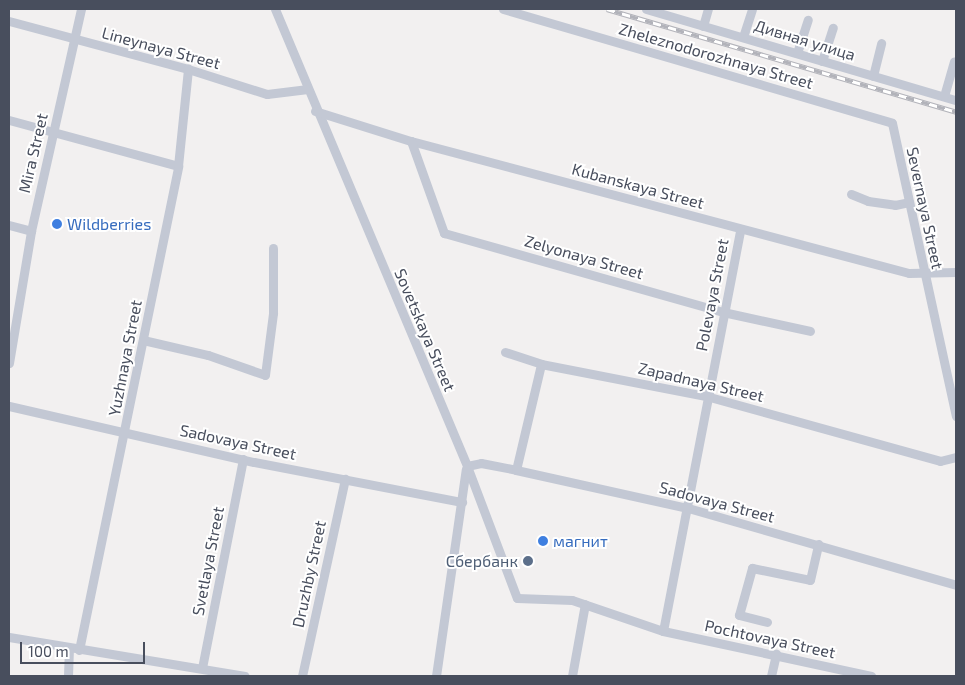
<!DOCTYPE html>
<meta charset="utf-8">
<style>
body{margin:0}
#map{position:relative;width:965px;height:685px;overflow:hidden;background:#f2f0f0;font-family:"Exo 2",sans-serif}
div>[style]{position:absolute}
.minor>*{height:9px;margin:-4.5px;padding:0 4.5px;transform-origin:4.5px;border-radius:4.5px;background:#c3c8d4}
.rail>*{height:4.5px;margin-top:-2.25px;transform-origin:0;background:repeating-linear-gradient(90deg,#fff 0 8px,#b2b3ba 0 16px);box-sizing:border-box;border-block:1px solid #b2b3ba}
.dots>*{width:14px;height:14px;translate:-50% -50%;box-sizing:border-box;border:2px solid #fff;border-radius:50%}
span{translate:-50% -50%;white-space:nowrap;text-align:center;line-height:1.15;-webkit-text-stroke:4px #fff;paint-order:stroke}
.street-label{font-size:16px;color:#484e5d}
.shop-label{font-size:16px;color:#366cbe}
.left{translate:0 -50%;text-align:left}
.service-label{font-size:16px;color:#4e5e75}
.right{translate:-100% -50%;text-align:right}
.frame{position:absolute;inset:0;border:10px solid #484e5d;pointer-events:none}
.scale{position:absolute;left:20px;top:642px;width:125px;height:22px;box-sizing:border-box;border:2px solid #484e5d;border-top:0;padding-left:6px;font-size:15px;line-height:18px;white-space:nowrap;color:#484e5d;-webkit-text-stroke:4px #fff;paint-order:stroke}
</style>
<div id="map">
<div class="minor">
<div style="left:275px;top:9px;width:496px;rotate:67.2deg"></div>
<div style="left:467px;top:466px;width:141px;rotate:69.3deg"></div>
<div style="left:517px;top:598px;width:55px;rotate:2.1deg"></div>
<div style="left:572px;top:600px;width:96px;rotate:18.8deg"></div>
<div style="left:663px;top:631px;width:213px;rotate:12.2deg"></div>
<div style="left:503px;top:9px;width:405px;rotate:16.3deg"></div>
<div style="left:892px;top:123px;width:300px;rotate:77.7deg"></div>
<div style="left:646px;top:9px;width:323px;rotate:16.4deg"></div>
<div style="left:9px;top:21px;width:185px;rotate:15deg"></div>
<div style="left:188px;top:69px;width:83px;rotate:17.6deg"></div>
<div style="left:267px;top:94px;width:39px;rotate:-7deg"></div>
<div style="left:703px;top:26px;width:18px;rotate:-74deg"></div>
<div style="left:743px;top:37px;width:29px;rotate:-72deg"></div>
<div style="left:797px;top:53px;width:35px;rotate:-72deg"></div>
<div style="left:822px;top:61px;width:35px;rotate:-72deg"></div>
<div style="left:873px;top:76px;width:34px;rotate:-76deg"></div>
<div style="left:944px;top:96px;width:36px;rotate:-74deg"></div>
<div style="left:315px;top:111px;width:101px;rotate:17.4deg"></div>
<div style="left:411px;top:141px;width:515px;rotate:14.85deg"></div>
<div style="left:909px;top:273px;width:47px;rotate:-1.2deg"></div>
<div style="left:9px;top:120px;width:175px;rotate:15.2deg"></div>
<div style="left:411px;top:141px;width:98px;rotate:70.3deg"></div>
<div style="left:444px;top:233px;width:290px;rotate:15.8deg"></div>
<div style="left:723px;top:312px;width:89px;rotate:12.3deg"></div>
<div style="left:851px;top:194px;width:18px;rotate:22deg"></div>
<div style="left:868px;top:201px;width:27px;rotate:8deg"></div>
<div style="left:895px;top:205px;width:14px;rotate:-12deg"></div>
<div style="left:9px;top:225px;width:23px;rotate:15deg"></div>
<div style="left:143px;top:340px;width:67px;rotate:13deg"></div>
<div style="left:208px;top:355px;width:60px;rotate:19.3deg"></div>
<div style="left:265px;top:375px;width:63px;rotate:-82.6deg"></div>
<div style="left:273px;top:313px;width:65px;rotate:-90deg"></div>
<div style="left:505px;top:352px;width:38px;rotate:18deg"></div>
<div style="left:9px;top:363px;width:134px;rotate:-80.5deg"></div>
<div style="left:31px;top:231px;width:228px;rotate:-77.3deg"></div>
<div style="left:9px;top:406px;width:251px;rotate:12.9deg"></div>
<div style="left:254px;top:462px;width:212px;rotate:10.9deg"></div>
<div style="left:467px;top:466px;width:14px;rotate:-12deg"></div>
<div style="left:481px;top:463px;width:36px;rotate:11deg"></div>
<div style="left:516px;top:470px;width:176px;rotate:12.5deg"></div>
<div style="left:688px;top:508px;width:279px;rotate:16deg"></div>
<div style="left:516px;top:470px;width:109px;rotate:-76.7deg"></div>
<div style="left:541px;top:364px;width:168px;rotate:11deg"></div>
<div style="left:706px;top:396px;width:243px;rotate:15.5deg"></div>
<div style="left:940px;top:461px;width:16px;rotate:-14deg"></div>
<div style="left:767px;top:622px;width:29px;rotate:-166deg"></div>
<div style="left:739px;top:615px;width:49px;rotate:-74.5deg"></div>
<div style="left:752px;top:568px;width:59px;rotate:11.7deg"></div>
<div style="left:810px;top:580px;width:37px;rotate:-77deg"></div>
<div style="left:663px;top:631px;width:408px;rotate:-79.1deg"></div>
<div style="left:9px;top:637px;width:239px;rotate:9.4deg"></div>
<div style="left:79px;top:650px;width:494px;rotate:-78.4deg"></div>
<div style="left:178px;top:166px;width:98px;rotate:-84.1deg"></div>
<div style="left:202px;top:668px;width:213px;rotate:-78.9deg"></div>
<div style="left:68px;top:676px;width:28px;rotate:-88deg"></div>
<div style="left:302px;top:676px;width:202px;rotate:-77.7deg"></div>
<div style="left:436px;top:676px;width:209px;rotate:-81.8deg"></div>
<div style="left:572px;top:676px;width:73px;rotate:-79.8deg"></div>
<div style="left:771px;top:676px;width:23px;rotate:-77deg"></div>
</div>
<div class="rail">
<div style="left:607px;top:9px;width:364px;rotate:16.4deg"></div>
</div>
<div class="dots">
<div style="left:57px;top:224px;background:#3f7fe0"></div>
<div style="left:543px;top:541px;background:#3f7fe0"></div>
<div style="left:528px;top:561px;background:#5c6f8a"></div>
</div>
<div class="street-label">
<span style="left:805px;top:40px;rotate:17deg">Дивная улица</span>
<span style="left:161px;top:48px;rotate:15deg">Lineynaya Street</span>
<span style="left:716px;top:56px;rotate:16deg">Zheleznodorozhnaya Street</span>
<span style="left:33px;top:153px;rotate:-77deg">Mira Street</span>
<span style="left:638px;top:186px;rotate:15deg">Kubanskaya Street</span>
<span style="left:925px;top:208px;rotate:78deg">Severnaya Street</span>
<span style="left:584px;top:257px;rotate:16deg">Zelyonaya Street</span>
<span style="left:712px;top:295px;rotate:-79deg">Polevaya Street</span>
<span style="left:425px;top:330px;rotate:67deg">Sovetskaya Street</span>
<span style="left:125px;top:358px;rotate:-79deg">Yuzhnaya Street</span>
<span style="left:701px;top:382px;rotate:13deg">Zapadnaya Street</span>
<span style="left:238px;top:442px;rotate:12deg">Sadovaya Street</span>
<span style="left:717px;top:502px;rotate:15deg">Sadovaya Street</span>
<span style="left:208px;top:561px;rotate:-79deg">Svetlaya Street</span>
<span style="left:309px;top:574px;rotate:-78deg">Druzhby Street</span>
<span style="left:770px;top:639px;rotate:12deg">Pochtovaya Street</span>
</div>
<div class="shop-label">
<span class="left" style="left:67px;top:224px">Wildberries</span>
<span class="left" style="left:553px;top:541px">магнит</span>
</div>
<div class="service-label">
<span class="right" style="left:518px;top:561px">Сбербанк</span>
</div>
<div class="frame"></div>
<div class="scale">100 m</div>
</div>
